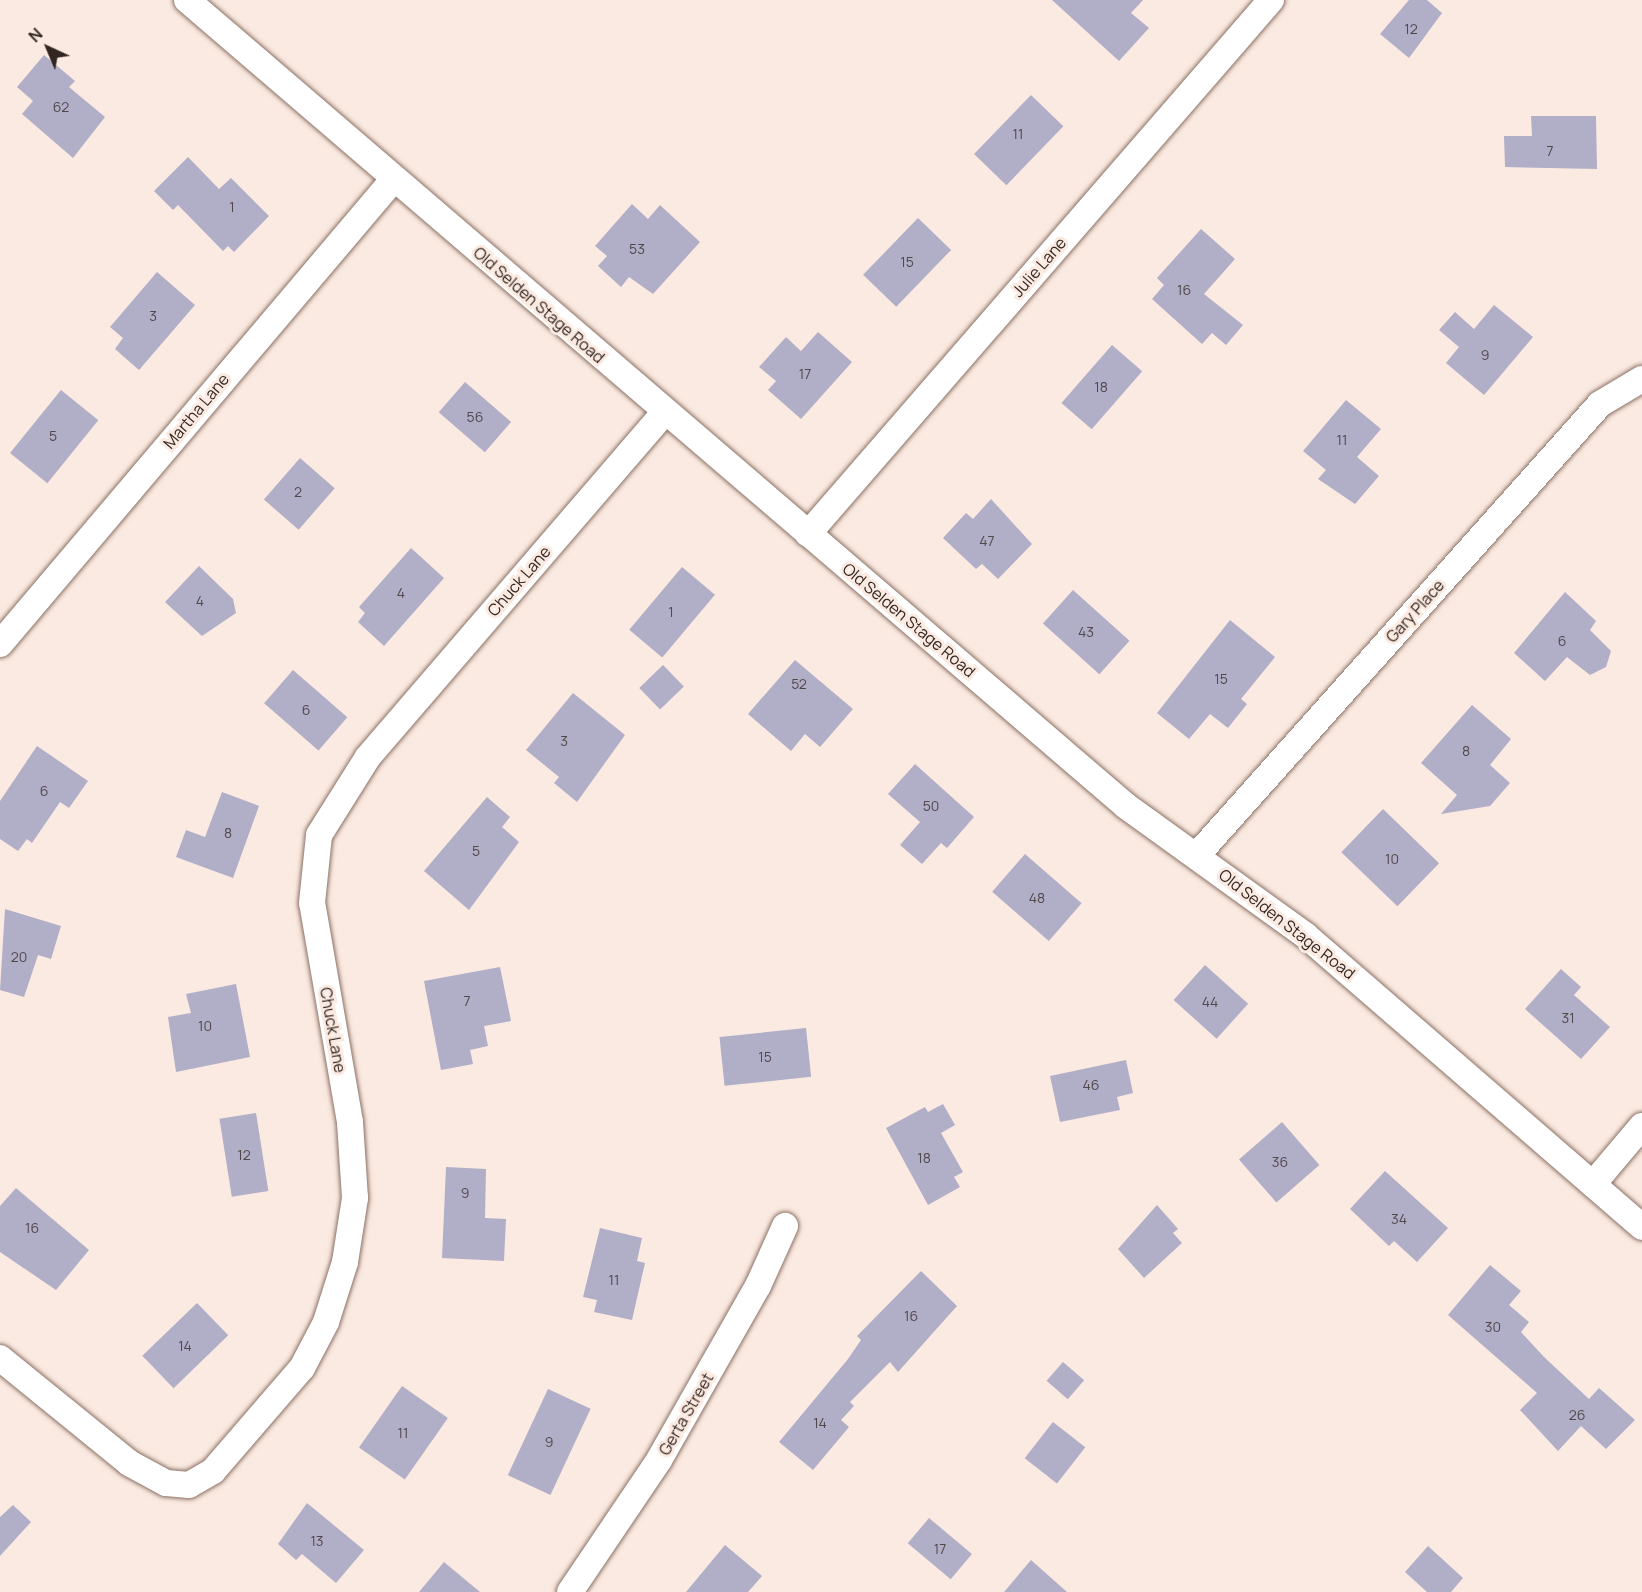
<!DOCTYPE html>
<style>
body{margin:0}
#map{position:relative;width:1642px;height:1592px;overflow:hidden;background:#fbeae1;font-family:Manrope,sans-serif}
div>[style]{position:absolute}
.building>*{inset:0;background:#b1aec8;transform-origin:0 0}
.roads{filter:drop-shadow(0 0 2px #8b7165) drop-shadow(0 0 2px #8b7165)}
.street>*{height:26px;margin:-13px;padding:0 13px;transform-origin:13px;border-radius:13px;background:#fff}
span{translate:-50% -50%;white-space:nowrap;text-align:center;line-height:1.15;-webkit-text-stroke:6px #fbeae1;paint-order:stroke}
.number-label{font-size:14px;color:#51484b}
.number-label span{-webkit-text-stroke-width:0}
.street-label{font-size:16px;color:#312621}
.north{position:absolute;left:18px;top:18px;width:60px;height:60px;-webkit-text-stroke:4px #fbeae1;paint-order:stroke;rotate:316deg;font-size:16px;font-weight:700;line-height:24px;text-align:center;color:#312621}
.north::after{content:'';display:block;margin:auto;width:21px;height:27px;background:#312621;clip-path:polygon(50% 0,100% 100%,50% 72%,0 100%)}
</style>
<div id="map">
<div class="building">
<div style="clip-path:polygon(1052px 0,1143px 0,1131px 13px,1149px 28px,1119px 61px)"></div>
<div style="clip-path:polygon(1409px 0,1427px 0,1442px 13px,1409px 58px,1380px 34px)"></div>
<div style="clip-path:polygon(44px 55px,75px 81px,69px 87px,105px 117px,73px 158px,22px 114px,33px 101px,17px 87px)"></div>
<div style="left:1031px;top:95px;width:45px;height:82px;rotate:44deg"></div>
<div style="clip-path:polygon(1531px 116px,1596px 116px,1597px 169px,1505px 167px,1504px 136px,1532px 136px)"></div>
<div style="clip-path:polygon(188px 157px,219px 189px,231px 178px,269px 216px,234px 252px,228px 246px,223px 251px,178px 205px,173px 210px,154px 191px)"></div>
<div style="clip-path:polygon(632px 204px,648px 219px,660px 205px,700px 242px,653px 294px,629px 277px,621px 287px,598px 266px,607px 256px,595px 246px)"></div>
<div style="left:918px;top:218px;width:46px;height:79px;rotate:44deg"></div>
<div style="clip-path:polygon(1201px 229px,1235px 259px,1204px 294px,1243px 325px,1226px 345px,1212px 333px,1202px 344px,1152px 299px,1164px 285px,1157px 278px)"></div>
<div style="clip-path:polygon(157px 272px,195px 305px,139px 370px,115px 349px,123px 338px,110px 327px)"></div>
<div style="clip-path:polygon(1494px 305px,1533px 337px,1484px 395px,1446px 363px,1459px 347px,1439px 330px,1455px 312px,1474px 329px)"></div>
<div style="clip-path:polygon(818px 332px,852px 362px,801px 419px,768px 390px,776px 381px,759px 367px,786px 337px,801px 351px)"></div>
<div style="left:1112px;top:345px;width:40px;height:77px;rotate:41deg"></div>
<div style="left:465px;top:382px;width:61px;height:40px;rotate:41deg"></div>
<div style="left:61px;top:390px;width:48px;height:81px;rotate:39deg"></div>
<div style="clip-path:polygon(1346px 400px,1381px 429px,1357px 457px,1379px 476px,1355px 504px,1318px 479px,1326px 470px,1303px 451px)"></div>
<div style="left:300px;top:458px;width:46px;height:55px;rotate:41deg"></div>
<div style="clip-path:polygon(991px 499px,1032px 544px,998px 579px,982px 564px,976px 569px,943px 538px,966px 513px,973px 519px)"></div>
<div style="clip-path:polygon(411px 548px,444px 578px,384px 646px,358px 622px,365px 613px,359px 607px)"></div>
<div style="clip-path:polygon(199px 566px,233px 599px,236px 613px,202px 636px,165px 602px)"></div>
<div style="left:682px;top:567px;width:43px;height:82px;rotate:40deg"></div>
<div style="left:1073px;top:590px;width:76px;height:45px;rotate:42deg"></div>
<div style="clip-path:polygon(1565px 592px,1596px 621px,1590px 630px,1611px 651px,1606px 667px,1590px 675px,1567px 657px,1545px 681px,1514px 653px)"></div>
<div style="clip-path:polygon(1230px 620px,1275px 657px,1241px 699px,1247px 704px,1228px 728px,1210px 714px,1189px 739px,1157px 713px)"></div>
<div style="clip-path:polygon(795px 660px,853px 709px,820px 747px,805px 734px,791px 751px,748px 714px)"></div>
<div style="left:663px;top:665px;width:30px;height:33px;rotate:46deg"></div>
<div style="left:293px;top:670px;width:72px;height:44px;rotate:41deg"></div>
<div style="clip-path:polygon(573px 693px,625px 735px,577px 802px,554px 783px,559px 777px,526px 750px)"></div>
<div style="clip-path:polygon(1472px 705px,1511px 739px,1490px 765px,1510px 783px,1490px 806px,1441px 814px,1457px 795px,1421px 763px)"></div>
<div style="clip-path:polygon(37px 746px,88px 781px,69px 808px,60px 802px,32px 843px,27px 839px,18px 851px,0 839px,0 801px)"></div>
<div style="clip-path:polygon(915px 764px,974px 817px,947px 848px,941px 843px,922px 864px,900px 845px,920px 822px,888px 794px)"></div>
<div style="clip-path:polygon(222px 792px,259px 806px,233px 878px,176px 857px,186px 830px,205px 837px)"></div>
<div style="clip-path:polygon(487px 797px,510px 817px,502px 827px,519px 842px,469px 910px,424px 871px)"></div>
<div style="left:1383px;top:809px;width:78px;height:60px;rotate:44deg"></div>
<div style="left:1025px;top:854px;width:75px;height:50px;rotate:41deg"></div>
<div style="clip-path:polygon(5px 909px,61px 926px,51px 959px,38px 955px,24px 997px,0 990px)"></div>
<div style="left:1205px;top:965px;width:58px;height:47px;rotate:42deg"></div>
<div style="clip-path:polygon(500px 967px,511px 1021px,484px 1026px,488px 1046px,470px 1050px,473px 1064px,441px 1070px,424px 981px)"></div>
<div style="clip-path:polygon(1561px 969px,1581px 987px,1574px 995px,1610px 1027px,1581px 1059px,1525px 1009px)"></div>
<div style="clip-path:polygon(236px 984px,250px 1057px,176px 1072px,168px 1017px,191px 1013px,186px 994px)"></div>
<div style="left:806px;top:1028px;width:49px;height:87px;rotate:84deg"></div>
<div style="clip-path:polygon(1126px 1060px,1133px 1093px,1117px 1097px,1120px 1110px,1060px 1122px,1050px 1076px)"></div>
<div style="clip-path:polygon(943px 1104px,955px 1125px,941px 1133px,963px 1172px,954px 1177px,960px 1187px,928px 1205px,886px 1128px,925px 1107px,928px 1112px)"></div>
<div style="left:256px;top:1113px;width:79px;height:37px;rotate:81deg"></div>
<div style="left:1282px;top:1122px;width:57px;height:57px;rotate:49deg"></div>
<div style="clip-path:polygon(446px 1167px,486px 1169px,485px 1218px,506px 1219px,504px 1261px,442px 1258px)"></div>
<div style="clip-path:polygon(1385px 1171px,1448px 1228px,1417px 1262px,1394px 1241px,1389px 1246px,1350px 1209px)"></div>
<div style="clip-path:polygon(16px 1188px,89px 1250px,56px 1290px,0 1252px,0 1206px)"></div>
<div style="clip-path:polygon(1157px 1205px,1178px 1229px,1173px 1233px,1182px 1243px,1144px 1278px,1118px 1249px)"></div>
<div style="clip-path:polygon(600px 1228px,642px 1238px,637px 1261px,645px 1263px,632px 1320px,594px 1312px,597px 1300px,583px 1297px)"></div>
<div style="clip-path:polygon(1490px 1265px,1521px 1291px,1509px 1305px,1529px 1322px,1521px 1332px,1544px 1357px,1589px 1399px,1599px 1388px,1635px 1420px,1606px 1449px,1581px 1426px,1558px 1451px,1520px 1410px,1537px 1393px,1448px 1315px)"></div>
<div style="clip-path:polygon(921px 1271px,957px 1306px,898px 1372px,890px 1362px,850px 1402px,854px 1406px,841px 1420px,849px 1427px,813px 1470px,779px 1442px,848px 1359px,861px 1340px,857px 1336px)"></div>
<div style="left:197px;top:1303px;width:45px;height:76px;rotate:46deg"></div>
<div style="left:1063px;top:1362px;width:28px;height:25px;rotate:41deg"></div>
<div style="left:402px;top:1386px;width:56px;height:75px;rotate:35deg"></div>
<div style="left:548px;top:1389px;width:47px;height:95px;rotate:25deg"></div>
<div style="left:1053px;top:1422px;width:41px;height:46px;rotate:38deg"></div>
<div style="clip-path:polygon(307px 1503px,364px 1550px,336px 1583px,302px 1554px,296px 1560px,278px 1544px)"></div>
<div style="clip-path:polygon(13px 1505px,31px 1522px,0 1556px,0 1517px)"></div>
<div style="left:929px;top:1518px;width:56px;height:33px;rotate:40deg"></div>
<div style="clip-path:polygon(725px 1545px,762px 1576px,748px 1592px,686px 1592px)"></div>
<div style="clip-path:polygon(1428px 1546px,1463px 1578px,1451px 1592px,1427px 1592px,1405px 1572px)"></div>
<div style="clip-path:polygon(1031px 1560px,1067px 1592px,1004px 1592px)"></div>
<div style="clip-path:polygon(444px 1562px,480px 1592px,419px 1592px)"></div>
</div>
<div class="roads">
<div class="street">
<div style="left:187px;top:0;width:1237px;rotate:40.64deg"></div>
<div style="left:1126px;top:806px;width:221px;rotate:35.8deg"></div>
<div style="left:1305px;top:935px;width:446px;rotate:40.9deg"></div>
<div style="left:808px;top:534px;width:707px;rotate:-49.07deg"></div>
<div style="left:0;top:644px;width:608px;rotate:-49.74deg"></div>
<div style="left:1198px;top:854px;width:603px;rotate:-48.22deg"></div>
<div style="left:1600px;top:404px;width:49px;rotate:-30.8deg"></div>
<div style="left:1593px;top:1184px;width:76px;rotate:-49.8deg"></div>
<div style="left:0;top:1358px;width:166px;rotate:39.1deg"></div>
<div style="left:129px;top:1463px;width:42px;rotate:28.4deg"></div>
<div style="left:166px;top:1483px;width:23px;rotate:5deg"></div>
<div style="left:189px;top:1485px;width:28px;rotate:-30deg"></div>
<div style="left:213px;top:1471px;width:136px;rotate:-49.2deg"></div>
<div style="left:302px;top:1368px;width:52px;rotate:-62.4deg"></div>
<div style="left:326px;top:1322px;width:63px;rotate:-72.4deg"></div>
<div style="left:345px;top:1262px;width:65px;rotate:-81.1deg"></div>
<div style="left:355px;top:1198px;width:76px;rotate:-93.8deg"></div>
<div style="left:350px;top:1122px;width:222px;rotate:-99.8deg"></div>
<div style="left:312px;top:903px;width:68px;rotate:-84.1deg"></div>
<div style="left:319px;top:835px;width:92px;rotate:-57.9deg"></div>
<div style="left:368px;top:757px;width:455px;rotate:-49.3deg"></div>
<div style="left:570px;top:1592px;width:159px;rotate:-56deg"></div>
<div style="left:659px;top:1460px;width:200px;rotate:-60.4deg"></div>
<div style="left:758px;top:1286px;width:66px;rotate:-65.8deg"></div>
</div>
</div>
<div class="number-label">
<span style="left:1411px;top:29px">12</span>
<span style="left:61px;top:107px">62</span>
<span style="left:1018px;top:134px">11</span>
<span style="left:1550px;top:151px">7</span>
<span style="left:232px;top:207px">1</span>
<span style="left:637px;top:249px">53</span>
<span style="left:907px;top:262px">15</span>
<span style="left:1184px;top:290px">16</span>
<span style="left:153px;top:316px">3</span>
<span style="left:1485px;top:355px">9</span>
<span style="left:805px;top:374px">17</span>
<span style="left:1101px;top:387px">18</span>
<span style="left:475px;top:417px">56</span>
<span style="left:53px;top:436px">5</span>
<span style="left:1342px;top:440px">11</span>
<span style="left:298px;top:492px">2</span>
<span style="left:987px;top:541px">47</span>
<span style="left:401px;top:593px">4</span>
<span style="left:200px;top:601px">4</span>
<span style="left:671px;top:612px">1</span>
<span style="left:1086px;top:632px">43</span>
<span style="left:1562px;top:641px">6</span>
<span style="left:1221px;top:679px">15</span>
<span style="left:799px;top:684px">52</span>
<span style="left:306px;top:710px">6</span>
<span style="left:564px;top:741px">3</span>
<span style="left:1466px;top:751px">8</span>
<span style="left:44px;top:791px">6</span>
<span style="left:931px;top:806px">50</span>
<span style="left:228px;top:833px">8</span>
<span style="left:476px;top:851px">5</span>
<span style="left:1392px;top:859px">10</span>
<span style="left:1037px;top:898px">48</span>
<span style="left:19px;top:957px">20</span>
<span style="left:467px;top:1001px">7</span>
<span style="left:1210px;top:1002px">44</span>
<span style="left:1568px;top:1018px">31</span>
<span style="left:205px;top:1026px">10</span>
<span style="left:765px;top:1057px">15</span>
<span style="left:1091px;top:1085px">46</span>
<span style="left:244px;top:1155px">12</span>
<span style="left:924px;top:1158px">18</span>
<span style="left:1280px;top:1162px">36</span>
<span style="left:465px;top:1193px">9</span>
<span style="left:1399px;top:1219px">34</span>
<span style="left:32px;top:1228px">16</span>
<span style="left:614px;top:1280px">11</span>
<span style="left:911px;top:1316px">16</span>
<span style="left:1493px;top:1327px">30</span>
<span style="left:185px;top:1346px">14</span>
<span style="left:1577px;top:1415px">26</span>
<span style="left:820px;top:1423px">14</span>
<span style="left:403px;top:1433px">11</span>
<span style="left:549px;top:1442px">9</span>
<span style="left:317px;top:1541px">13</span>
<span style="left:940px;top:1549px">17</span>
</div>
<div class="street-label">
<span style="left:1039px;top:267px;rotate:-49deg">Julie Lane</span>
<span style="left:539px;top:305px;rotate:41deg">Old Selden Stage Road</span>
<span style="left:196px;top:411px;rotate:-50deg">Martha Lane</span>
<span style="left:519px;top:581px;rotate:-49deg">Chuck Lane</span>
<span style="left:1415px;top:611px;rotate:-48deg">Gary Place</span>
<span style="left:909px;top:620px;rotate:40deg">Old Selden Stage Road</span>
<span style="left:1287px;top:924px;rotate:38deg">Old Selden Stage Road</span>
<span style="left:333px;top:1030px;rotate:80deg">Chuck Lane</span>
<span style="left:686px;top:1414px;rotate:-60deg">Gerta Street</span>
</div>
<div class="north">N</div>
</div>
